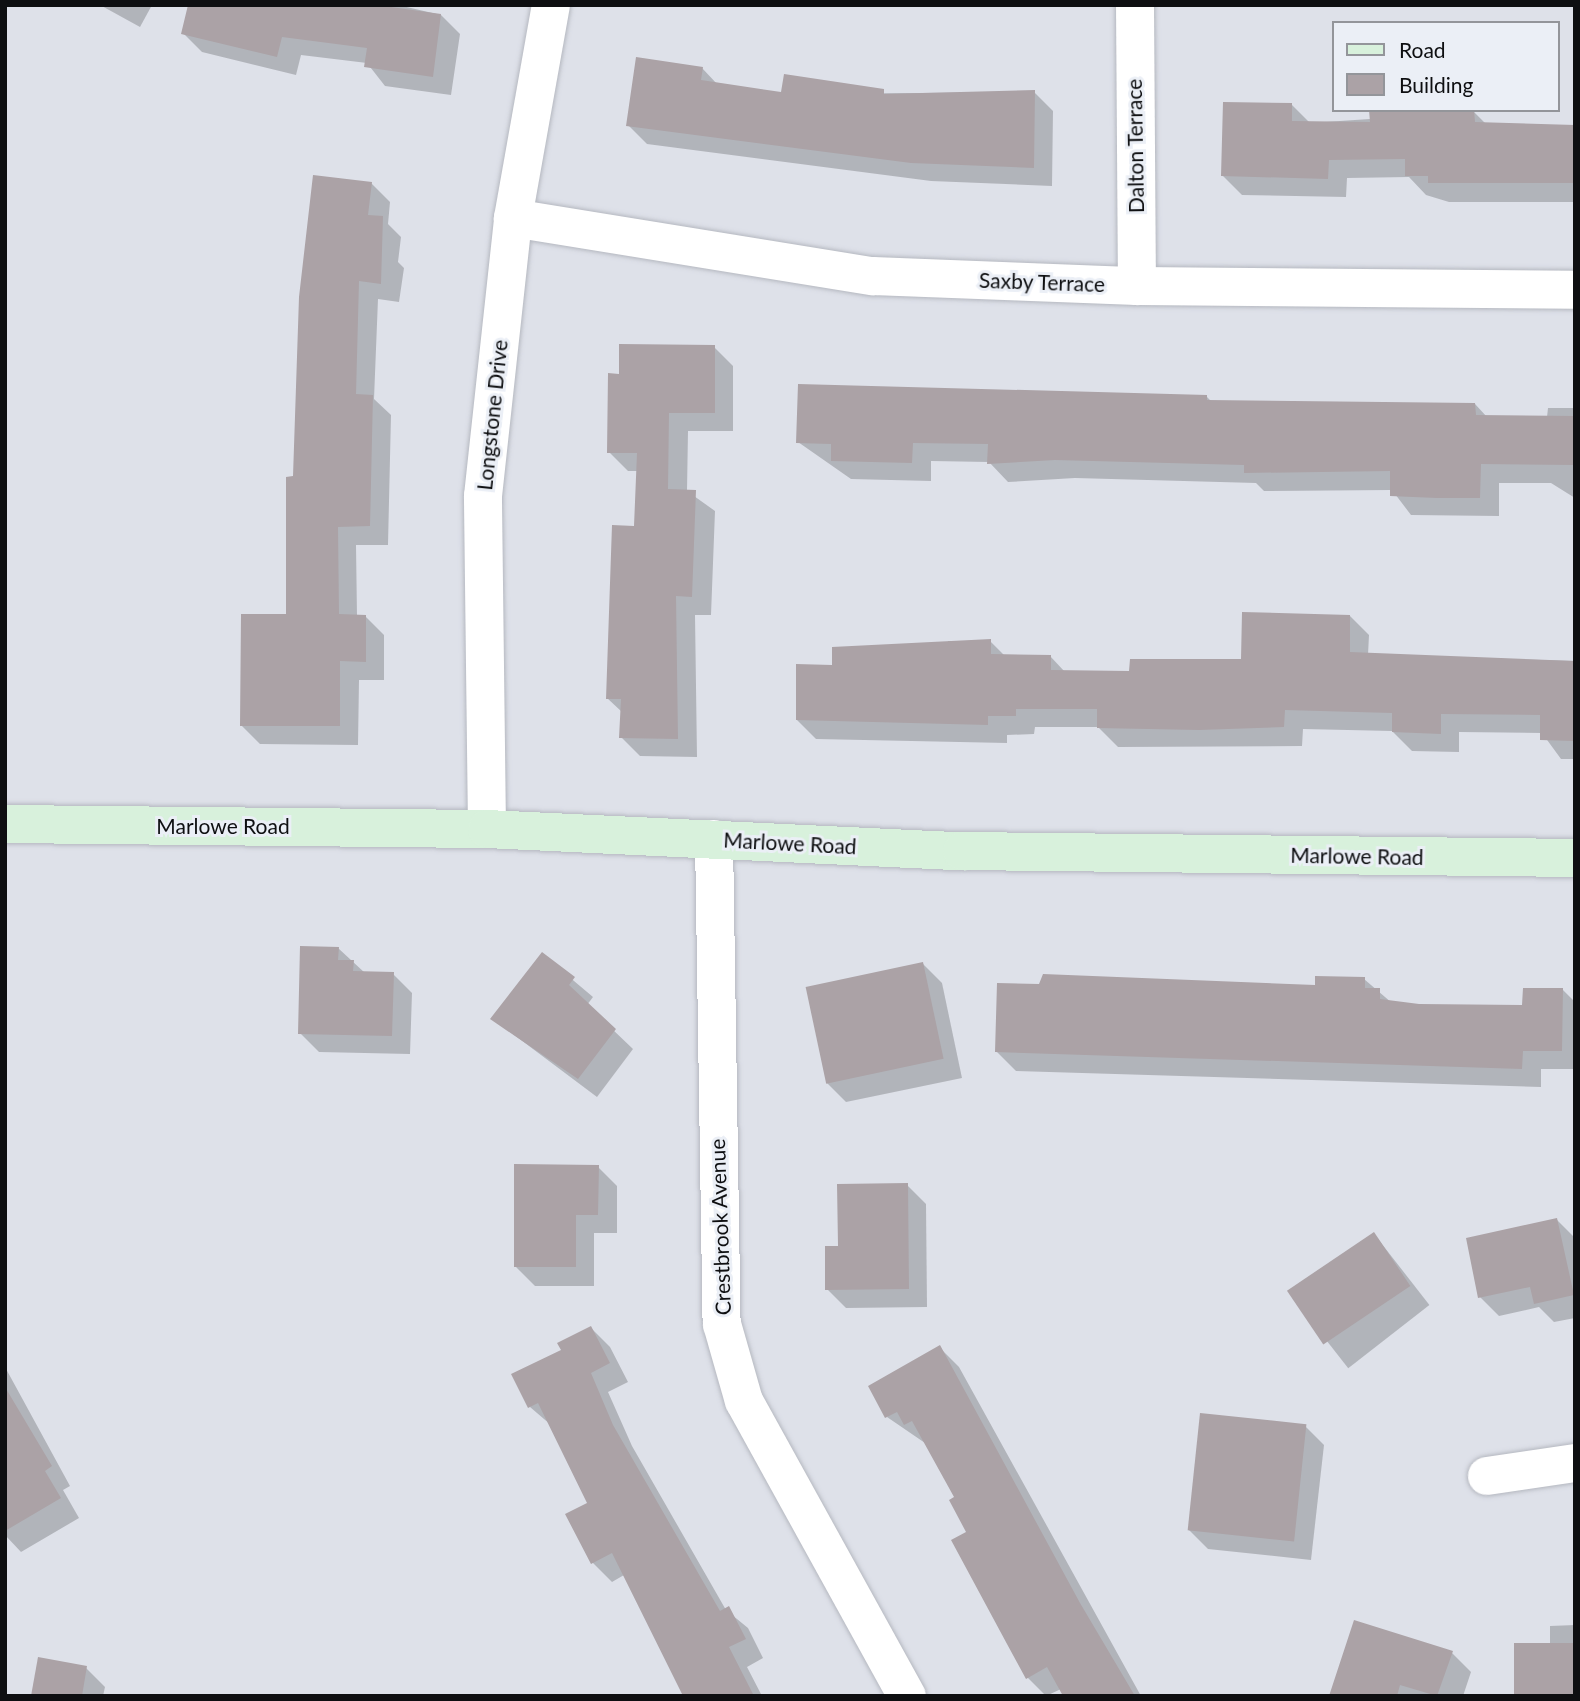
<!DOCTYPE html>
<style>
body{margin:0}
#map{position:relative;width:1580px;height:1701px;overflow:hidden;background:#dee1e9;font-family:Lato,sans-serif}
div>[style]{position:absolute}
.shadow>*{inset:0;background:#0003;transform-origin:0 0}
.building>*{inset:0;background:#aba2a6;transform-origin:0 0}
.roads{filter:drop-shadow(0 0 2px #b5b8c0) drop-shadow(0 0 2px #b5b8c0)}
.street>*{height:38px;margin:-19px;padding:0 19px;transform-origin:19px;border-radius:19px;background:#fff}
.secondary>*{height:38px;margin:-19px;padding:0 19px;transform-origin:19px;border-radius:19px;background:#d8f1dc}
span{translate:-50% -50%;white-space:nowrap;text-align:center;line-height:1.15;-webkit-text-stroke:6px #ebeff6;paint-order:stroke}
.street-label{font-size:21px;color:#0e0f11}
.frame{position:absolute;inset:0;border:7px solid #0e0f11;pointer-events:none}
.legend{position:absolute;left:1332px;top:21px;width:228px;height:91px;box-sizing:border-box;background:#ebeff6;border:2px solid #93959a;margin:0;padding:9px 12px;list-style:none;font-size:21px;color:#0e0f11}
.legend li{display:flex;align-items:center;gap:14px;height:35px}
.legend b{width:35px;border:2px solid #93959a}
</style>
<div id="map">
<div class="shadow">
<div style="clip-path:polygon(100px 5px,152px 5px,140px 27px)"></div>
<div style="clip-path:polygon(338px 5px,398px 5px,441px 15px,460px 34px,451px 95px,385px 86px,367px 63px,301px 55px,296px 75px,202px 52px,183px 33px)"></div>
<div style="clip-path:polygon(702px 68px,718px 85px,782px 94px,1034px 92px,1053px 111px,1052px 186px,931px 181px,647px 144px,628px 125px)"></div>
<div style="clip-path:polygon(1292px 105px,1310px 123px,1474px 112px,1486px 124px,1575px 127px,1575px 202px,1449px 202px,1426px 195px,1409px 177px,1347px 178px,1346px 197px,1242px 195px,1223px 176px)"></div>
<div style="clip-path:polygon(371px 183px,390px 202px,388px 224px,401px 237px,398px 262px,404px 268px,399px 302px,378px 299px,374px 399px,391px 415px,388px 545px,356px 545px,357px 616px,365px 616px,384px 635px,384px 680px,359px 680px,358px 745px,260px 744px,241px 725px,288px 616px,295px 478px)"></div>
<div style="clip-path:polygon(714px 347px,733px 366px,733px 431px,688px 431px,687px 491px,715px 511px,711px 615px,695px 615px,697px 757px,640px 756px,621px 737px,622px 712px,607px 698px,636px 527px,638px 471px,628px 471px,609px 452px,621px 375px)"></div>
<div style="clip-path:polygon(1207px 397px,1212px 402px,1475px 404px,1487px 417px,1547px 417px,1548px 408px,1575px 408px,1575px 498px,1551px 483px,1499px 483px,1499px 516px,1411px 515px,1392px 490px,1264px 491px,1256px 483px,1075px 478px,1008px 482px,989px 462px,931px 461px,931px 481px,851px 479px,798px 442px)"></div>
<div style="clip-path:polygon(1350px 616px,1369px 635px,1368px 655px,1575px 661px,1575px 759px,1561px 759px,1542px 733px,1459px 732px,1459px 752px,1412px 751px,1392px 731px,1303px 729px,1302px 746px,1118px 747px,1098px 727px,1035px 727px,1034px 734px,1007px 735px,1007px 743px,816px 739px,797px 720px,834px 666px,948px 647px,948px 641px,990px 641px,1005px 656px,1050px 656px,1065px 672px,1131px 673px,1243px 661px)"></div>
<div style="clip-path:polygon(338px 948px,365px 973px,393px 974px,412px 993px,410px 1054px,319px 1052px,300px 1033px)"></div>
<div style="clip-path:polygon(542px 954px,593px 997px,587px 1005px,633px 1049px,597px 1097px,493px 1019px)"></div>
<div style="clip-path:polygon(923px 964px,942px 983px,962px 1078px,846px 1102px,827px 1083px)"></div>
<div style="clip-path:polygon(1364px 979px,1392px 1003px,1418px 1006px,1524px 1007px,1563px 990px,1575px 1002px,1575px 1069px,1541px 1069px,1541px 1087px,1016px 1071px,997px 1052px)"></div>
<div style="clip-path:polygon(598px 1167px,617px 1186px,617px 1233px,594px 1233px,594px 1286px,535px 1286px,516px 1267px)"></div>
<div style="clip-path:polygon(907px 1185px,926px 1204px,927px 1307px,846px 1308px,827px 1289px,839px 1248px)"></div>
<div style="clip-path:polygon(1557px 1220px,1575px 1238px,1575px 1318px,1554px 1322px,1539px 1307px,1499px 1316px,1480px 1297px)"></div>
<div style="left:1374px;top:1234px;width:90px;height:103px;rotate:52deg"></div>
<div style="clip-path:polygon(591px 1328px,610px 1347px,628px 1382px,608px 1392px,632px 1446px,726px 1610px,748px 1628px,763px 1658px,747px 1667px,762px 1696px,685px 1696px,624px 1575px,612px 1582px,593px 1563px,589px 1504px,551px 1425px,530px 1407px,563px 1351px)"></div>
<div style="clip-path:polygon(940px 1348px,959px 1367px,1141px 1696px,1065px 1696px,1061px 1689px,1046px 1696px,1028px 1678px,957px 1498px,925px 1443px,887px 1417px)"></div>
<div style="clip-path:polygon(5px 1367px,70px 1486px,63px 1490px,79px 1518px,21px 1552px,5px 1535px)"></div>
<div style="clip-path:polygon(1305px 1426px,1324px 1445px,1311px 1560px,1208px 1549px,1189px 1530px)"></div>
<div style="clip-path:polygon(1575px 1625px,1575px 1696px,1550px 1645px,1550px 1626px)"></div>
<div style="clip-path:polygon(1452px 1653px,1471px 1672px,1463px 1696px,1339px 1696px)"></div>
<div style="clip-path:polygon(86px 1668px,105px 1687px,103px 1696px,33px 1696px)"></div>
</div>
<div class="building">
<div style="clip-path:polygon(188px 5px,377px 5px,441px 14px,433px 77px,364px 67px,367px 48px,282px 37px,277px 57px,181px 34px)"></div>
<div style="clip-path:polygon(636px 57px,703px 67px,701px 80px,781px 92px,784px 74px,884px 89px,884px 94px,1035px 90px,1034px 168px,911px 163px,626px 126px)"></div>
<div style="clip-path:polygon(1223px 102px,1292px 103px,1292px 121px,1370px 122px,1369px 110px,1474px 110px,1475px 122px,1575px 125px,1575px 183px,1428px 183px,1428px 176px,1405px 176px,1405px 159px,1329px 160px,1328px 179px,1221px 176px)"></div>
<div style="clip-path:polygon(313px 175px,372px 182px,368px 215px,383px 216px,381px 284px,359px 281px,356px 394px,373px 395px,370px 526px,338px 527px,339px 614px,366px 615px,366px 662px,340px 661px,340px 726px,240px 726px,241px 614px,286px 614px,286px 477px,293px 476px,299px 297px)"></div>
<div style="clip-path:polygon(619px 344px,715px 345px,715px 413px,669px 413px,668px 489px,696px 490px,692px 597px,676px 596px,678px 739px,619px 738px,621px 699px,606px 699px,612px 525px,634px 526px,637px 453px,607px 453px,608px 373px,619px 374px)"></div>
<div style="clip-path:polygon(798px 384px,1207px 395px,1207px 400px,1475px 403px,1476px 415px,1575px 416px,1575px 465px,1481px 464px,1480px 498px,1437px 498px,1390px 496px,1390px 471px,1244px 473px,1244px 465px,1055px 460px,987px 464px,988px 444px,913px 443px,912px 463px,831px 461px,831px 444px,796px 443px)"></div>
<div style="clip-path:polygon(1242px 612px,1350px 615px,1350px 652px,1575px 661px,1575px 741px,1540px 740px,1540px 715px,1441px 714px,1441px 734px,1392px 732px,1392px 713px,1285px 710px,1284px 727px,1199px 730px,1097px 728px,1097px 709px,1016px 709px,1016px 716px,988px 716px,988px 725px,796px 720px,796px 664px,832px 665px,832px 647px,991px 639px,991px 654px,1051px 655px,1051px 670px,1129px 671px,1130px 659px,1241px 659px)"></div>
<div style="clip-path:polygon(300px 946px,339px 947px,338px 960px,354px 960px,353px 971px,394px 972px,392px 1036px,298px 1034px)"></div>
<div style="clip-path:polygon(542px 952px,575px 977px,569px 985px,616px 1029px,578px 1079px,490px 1019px)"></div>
<div style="left:923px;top:962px;width:99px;height:120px;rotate:78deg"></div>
<div style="clip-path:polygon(1043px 974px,1315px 985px,1315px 976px,1365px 977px,1365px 988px,1380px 988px,1380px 999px,1419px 1004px,1522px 1005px,1523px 988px,1563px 988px,1562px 1051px,1523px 1051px,1522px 1069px,995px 1052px,997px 983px,1039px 984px)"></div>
<div style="clip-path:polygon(514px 1164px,599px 1165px,598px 1215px,576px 1215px,576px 1267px,514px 1267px)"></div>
<div style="clip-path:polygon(908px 1183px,909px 1289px,825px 1290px,825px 1246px,838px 1246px,837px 1184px)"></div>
<div style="clip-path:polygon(1557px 1218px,1574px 1295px,1534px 1304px,1530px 1287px,1478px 1298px,1466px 1238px)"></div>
<div style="left:1374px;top:1232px;width:65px;height:105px;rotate:56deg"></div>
<div style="clip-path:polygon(591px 1326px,610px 1363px,591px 1373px,613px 1425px,720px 1611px,729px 1606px,746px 1639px,729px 1647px,754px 1696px,683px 1696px,612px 1553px,591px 1564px,565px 1514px,587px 1503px,538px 1403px,528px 1408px,511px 1374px,561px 1350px,557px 1343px)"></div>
<div style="clip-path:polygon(940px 1345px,1080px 1603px,1135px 1696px,1063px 1696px,1047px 1667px,1026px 1679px,1007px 1644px,951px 1540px,966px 1532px,949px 1500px,954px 1497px,912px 1421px,904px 1425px,897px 1412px,885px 1418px,868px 1386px)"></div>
<div style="clip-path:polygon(5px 1387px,52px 1466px,45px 1471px,61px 1498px,5px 1531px)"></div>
<div style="left:1200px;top:1413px;width:107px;height:118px;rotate:6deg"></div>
<div style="clip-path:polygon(1354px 1620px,1453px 1651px,1437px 1696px,1400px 1685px,1397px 1696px,1329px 1696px)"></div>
<div style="left:1575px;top:1643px;width:53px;height:61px;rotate:90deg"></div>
<div style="clip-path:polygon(38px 1657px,87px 1666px,82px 1696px,31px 1696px)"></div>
</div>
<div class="roads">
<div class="street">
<div style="left:1135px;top:5px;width:281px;rotate:89.6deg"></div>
<div style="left:513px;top:218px;width:365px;rotate:9.2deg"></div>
<div style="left:873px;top:276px;width:264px;rotate:2.2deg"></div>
<div style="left:1137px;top:286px;width:438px;rotate:0.5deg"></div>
<div style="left:487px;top:829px;width:333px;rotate:-90.7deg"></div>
<div style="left:483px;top:496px;width:280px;rotate:-83.8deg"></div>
<div style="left:513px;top:218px;width:216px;rotate:-79.9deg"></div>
<div style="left:714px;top:839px;width:485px;rotate:89.1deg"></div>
<div style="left:722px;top:1324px;width:80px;rotate:74.1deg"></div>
<div style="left:744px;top:1401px;width:337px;rotate:61.1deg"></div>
<div style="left:1487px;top:1476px;width:89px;rotate:-8.4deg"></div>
</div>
<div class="secondary">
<div style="left:5px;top:824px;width:482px;rotate:0.6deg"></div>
<div style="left:487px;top:829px;width:476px;rotate:2.7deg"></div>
<div style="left:962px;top:851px;width:613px;rotate:0.65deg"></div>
</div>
</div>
<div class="street-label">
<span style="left:1135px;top:146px;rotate:-91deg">Dalton Terrace</span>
<span style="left:1042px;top:282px;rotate:2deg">Saxby Terrace</span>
<span style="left:492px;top:415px;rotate:-84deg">Longstone Drive</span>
<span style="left:223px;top:826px">Marlowe Road</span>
<span style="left:790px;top:843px;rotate:3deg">Marlowe Road</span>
<span style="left:1357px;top:856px;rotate:1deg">Marlowe Road</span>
<span style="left:720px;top:1227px;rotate:-92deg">Crestbrook Avenue</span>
</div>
<div class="frame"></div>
<ul class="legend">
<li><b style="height:9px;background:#d8f1dc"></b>Road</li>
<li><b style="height:19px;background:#aba2a6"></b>Building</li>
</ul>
</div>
